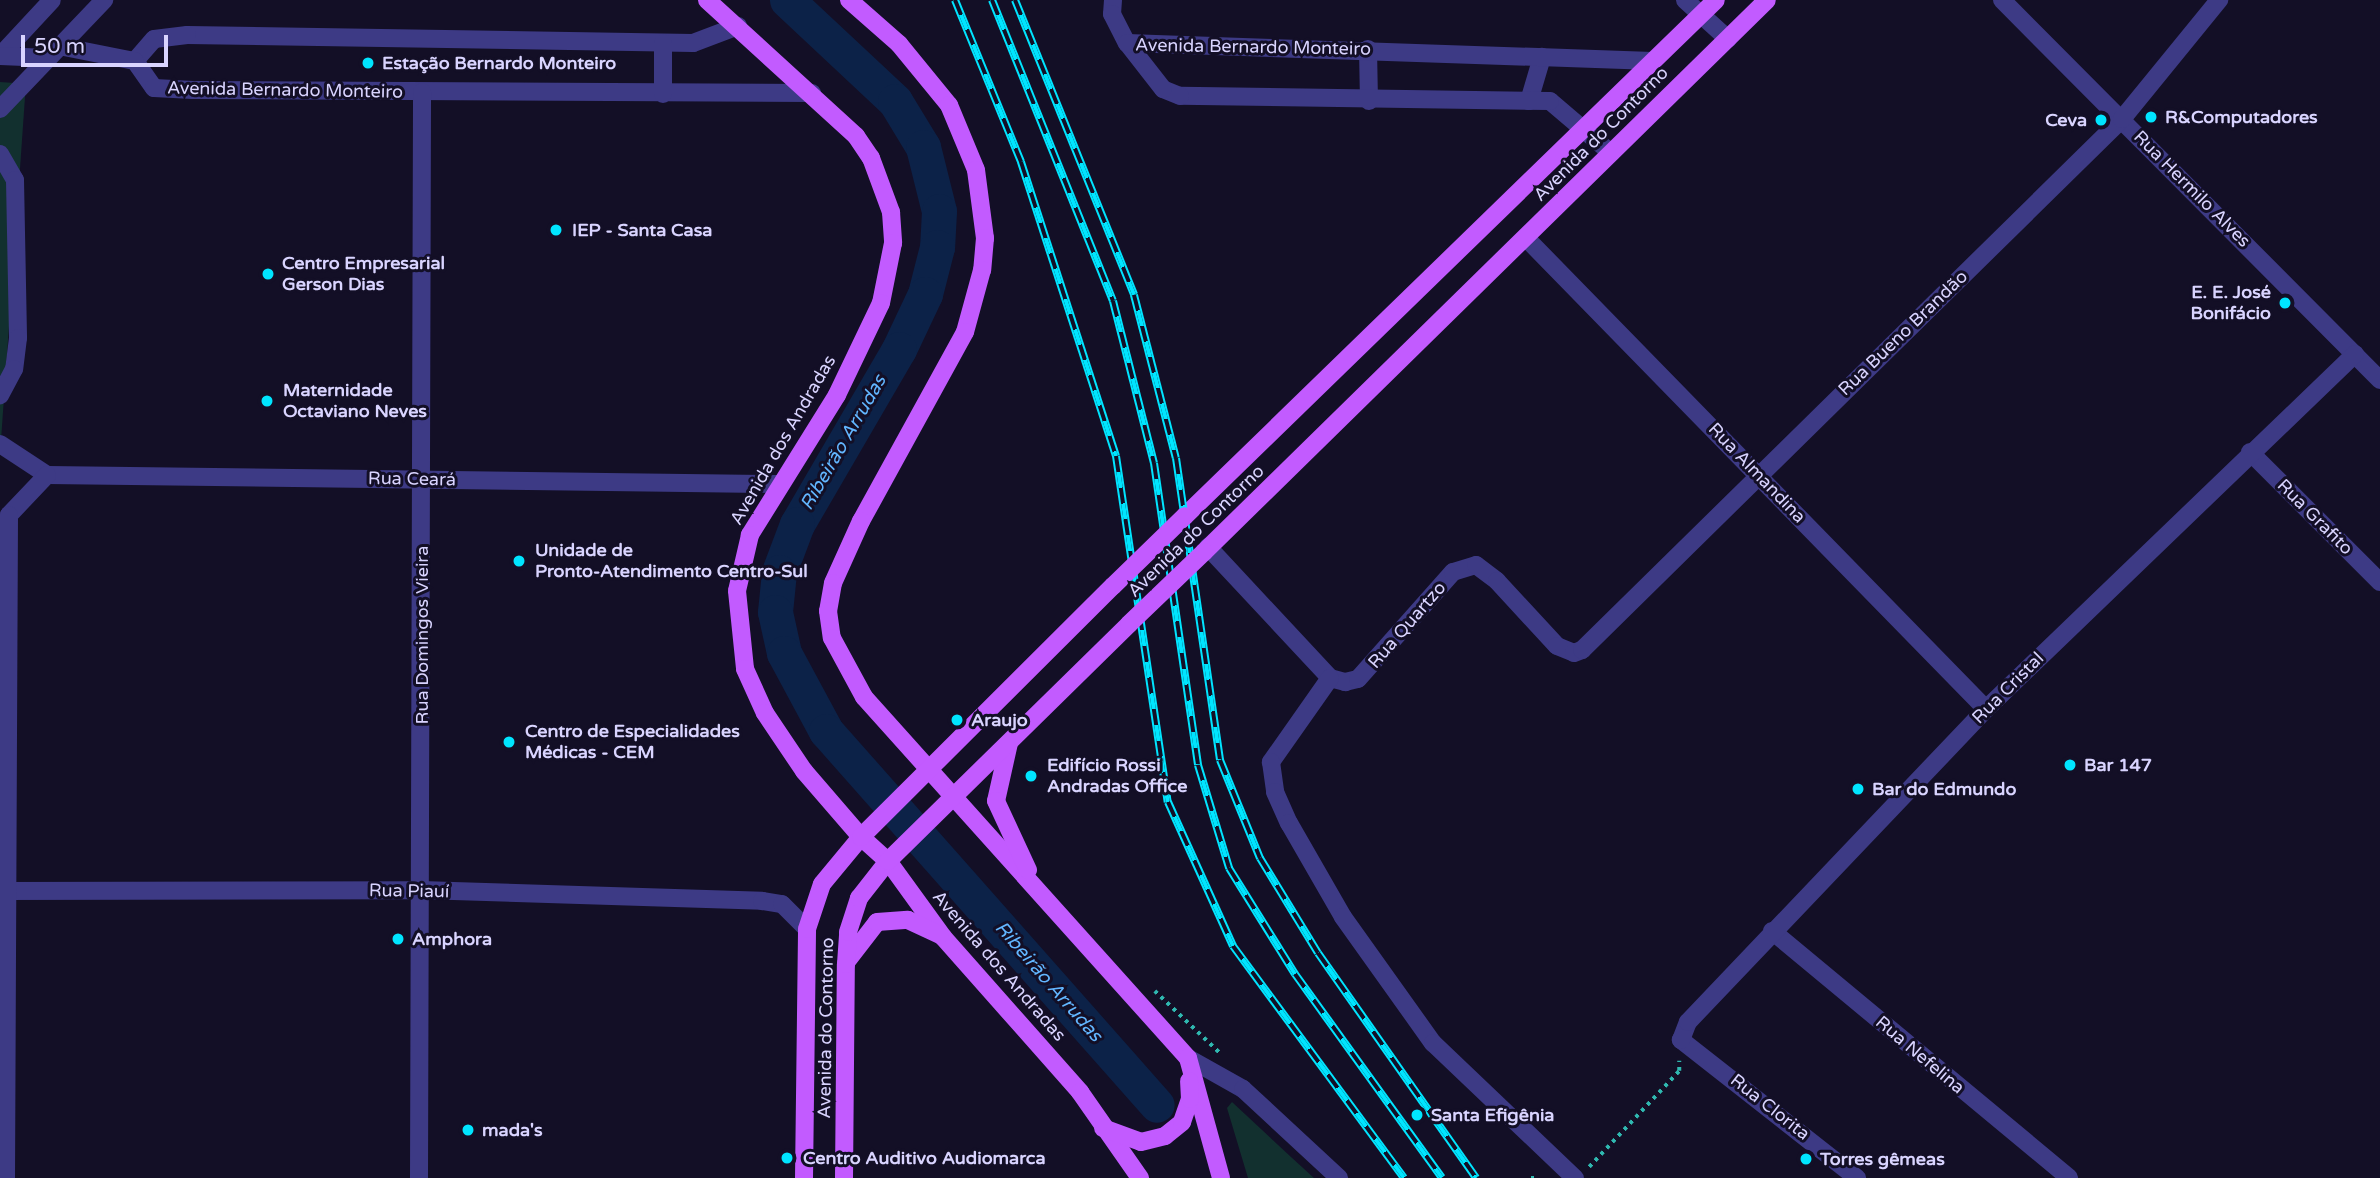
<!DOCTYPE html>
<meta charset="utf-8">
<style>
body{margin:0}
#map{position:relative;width:2380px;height:1178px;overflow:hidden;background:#130f26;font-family:"Varela Round",sans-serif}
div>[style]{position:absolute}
.green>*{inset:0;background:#12302f;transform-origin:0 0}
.river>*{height:35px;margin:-17.5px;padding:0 17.5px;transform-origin:17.5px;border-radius:17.5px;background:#0c2248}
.path>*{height:3.5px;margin-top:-1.75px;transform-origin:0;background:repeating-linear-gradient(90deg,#2fb8b0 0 3.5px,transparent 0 8.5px)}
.minor>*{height:18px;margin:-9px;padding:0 9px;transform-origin:9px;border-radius:9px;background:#3d3a85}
.major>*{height:18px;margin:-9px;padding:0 9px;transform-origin:9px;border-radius:9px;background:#c25bff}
.rail>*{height:8px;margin-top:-4px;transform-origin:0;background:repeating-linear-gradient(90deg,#130f26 0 16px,#00e5ff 0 32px);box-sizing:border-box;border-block:2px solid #00e5ff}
.major-bridge>*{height:18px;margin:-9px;padding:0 9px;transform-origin:9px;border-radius:9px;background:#c25bff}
.dots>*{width:19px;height:19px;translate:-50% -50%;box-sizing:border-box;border:4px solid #130f26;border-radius:50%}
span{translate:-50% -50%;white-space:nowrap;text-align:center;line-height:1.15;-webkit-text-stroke:6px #130f26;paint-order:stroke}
.street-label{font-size:18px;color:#d9d4ff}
.poi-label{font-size:18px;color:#d9d4ff;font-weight:700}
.left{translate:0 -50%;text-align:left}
.right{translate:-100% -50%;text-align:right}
.water-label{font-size:19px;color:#62b6ff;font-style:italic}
.scale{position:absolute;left:21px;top:35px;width:147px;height:32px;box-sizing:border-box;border:4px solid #d9d4ff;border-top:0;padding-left:9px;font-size:21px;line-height:24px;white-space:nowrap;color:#d9d4ff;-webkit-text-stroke:5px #130f26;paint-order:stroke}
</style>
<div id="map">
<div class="green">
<div style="left:0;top:82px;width:26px;height:404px;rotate:4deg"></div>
<div style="clip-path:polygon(1232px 1102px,1291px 1157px,1314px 1178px,1248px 1178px,1227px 1108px)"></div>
</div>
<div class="river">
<div style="left:787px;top:0;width:148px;rotate:43.1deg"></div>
<div style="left:895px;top:101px;width:54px;rotate:58.7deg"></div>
<div style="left:923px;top:147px;width:66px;rotate:76deg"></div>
<div style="left:939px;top:211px;width:36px;rotate:93deg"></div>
<div style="left:937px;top:247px;width:49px;rotate:104.3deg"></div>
<div style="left:925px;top:294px;width:61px;rotate:115.3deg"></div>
<div style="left:899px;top:349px;width:203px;rotate:120.2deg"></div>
<div style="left:797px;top:524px;width:51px;rotate:110.6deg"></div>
<div style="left:779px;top:572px;width:40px;rotate:95.7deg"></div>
<div style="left:775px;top:612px;width:42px;rotate:77.6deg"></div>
<div style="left:784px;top:653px;width:89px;rotate:61.7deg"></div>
<div style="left:826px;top:731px;width:499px;rotate:48.5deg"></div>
</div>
<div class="path">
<div style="left:1155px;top:991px;width:91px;rotate:43.7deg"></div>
<div style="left:1589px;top:1167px;width:132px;rotate:-46.8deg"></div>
<div style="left:1679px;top:1071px;width:10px;rotate:-90deg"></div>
<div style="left:1531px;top:1178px;width:3px"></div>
</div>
<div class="minor">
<div style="left:1113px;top:0;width:14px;rotate:94deg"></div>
<div style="left:1112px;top:14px;width:33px;rotate:63deg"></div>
<div style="left:1685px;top:0;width:58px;rotate:42.2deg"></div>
<div style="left:2002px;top:0;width:536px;rotate:45.15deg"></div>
<div style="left:738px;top:26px;width:48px;rotate:159.3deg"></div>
<div style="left:693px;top:43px;width:506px;rotate:-179.09deg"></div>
<div style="left:187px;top:35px;width:33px;rotate:173deg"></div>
<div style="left:154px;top:39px;width:29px;rotate:131deg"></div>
<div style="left:135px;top:61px;width:33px;rotate:55deg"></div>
<div style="left:154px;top:88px;width:39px;rotate:3deg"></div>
<div style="left:193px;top:90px;width:619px;rotate:0.28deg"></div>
<div style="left:59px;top:46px;width:77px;rotate:11.2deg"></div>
<div style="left:1368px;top:49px;width:52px;rotate:88.9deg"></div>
<div style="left:0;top:56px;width:76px;rotate:-47.1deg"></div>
<div style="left:0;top:56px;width:48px;rotate:2.4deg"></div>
<div style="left:663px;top:94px;width:51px;rotate:-90deg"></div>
<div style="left:1529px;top:101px;width:46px;rotate:-73.5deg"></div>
<div style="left:0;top:109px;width:151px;rotate:-46.3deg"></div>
<div style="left:1611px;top:153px;width:80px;rotate:-139.6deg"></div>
<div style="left:1550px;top:101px;width:370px;rotate:-179.2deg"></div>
<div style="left:1180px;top:96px;width:18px;rotate:-158deg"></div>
<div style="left:1163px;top:89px;width:58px;rotate:-128deg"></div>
<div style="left:1127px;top:43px;width:526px;rotate:1.96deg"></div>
<div style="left:0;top:154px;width:30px;rotate:60deg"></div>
<div style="left:15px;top:180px;width:158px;rotate:88.9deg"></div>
<div style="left:18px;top:338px;width:31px;rotate:97deg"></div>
<div style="left:14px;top:369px;width:30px;rotate:118deg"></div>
<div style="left:1526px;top:238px;width:658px;rotate:45.68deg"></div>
<div style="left:0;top:444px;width:56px;rotate:33.4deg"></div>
<div style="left:47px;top:475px;width:730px;rotate:0.71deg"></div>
<div style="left:2250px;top:452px;width:184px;rotate:45deg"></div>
<div style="left:9px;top:515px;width:55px;rotate:-46.5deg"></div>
<div style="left:1208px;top:547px;width:179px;rotate:47deg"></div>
<div style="left:1330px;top:678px;width:16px;rotate:15deg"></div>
<div style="left:1345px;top:682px;width:13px;rotate:-13deg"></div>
<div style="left:1358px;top:679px;width:143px;rotate:-48.4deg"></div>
<div style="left:1453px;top:572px;width:24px;rotate:-17deg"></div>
<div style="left:1476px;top:565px;width:26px;rotate:37deg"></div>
<div style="left:1497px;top:581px;width:88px;rotate:47.3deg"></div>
<div style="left:1557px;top:646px;width:18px;rotate:22deg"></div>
<div style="left:1574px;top:653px;width:9px;rotate:-21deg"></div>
<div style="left:1582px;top:650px;width:757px;rotate:-44.52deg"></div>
<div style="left:2122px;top:119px;width:154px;rotate:-50.8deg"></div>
<div style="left:1330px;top:678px;width:103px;rotate:125.1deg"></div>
<div style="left:1271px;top:762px;width:30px;rotate:82deg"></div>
<div style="left:1275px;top:792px;width:34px;rotate:66deg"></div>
<div style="left:1289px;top:823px;width:108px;rotate:60.1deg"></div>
<div style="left:1343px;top:917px;width:155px;rotate:54.5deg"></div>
<div style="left:1433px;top:1043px;width:196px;rotate:43.6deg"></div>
<div style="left:0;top:891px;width:421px;rotate:-0.1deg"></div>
<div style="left:421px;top:890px;width:341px;rotate:1.8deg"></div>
<div style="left:762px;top:901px;width:20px;rotate:9deg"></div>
<div style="left:782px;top:904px;width:35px;rotate:45deg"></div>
<div style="left:1772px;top:931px;width:386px;rotate:39.7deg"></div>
<div style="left:1188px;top:1058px;width:63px;rotate:29.4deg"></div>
<div style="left:1243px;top:1089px;width:131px;rotate:42.8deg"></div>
<div style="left:6px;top:1178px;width:663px;rotate:-89.74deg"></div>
<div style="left:419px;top:1178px;width:1086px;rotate:-89.84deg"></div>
<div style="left:1857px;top:1178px;width:224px;rotate:-141.9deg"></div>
<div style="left:1681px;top:1040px;width:19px;rotate:-69deg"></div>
<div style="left:1688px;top:1022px;width:432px;rotate:-46.4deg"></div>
<div style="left:1986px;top:709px;width:512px;rotate:-43.89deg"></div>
</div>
<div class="major">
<div style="left:707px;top:0;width:202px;rotate:42.4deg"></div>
<div style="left:856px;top:136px;width:27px;rotate:56deg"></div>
<div style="left:871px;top:158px;width:58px;rotate:69.7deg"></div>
<div style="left:891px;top:212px;width:31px;rotate:86deg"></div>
<div style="left:893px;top:243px;width:61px;rotate:101.3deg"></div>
<div style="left:881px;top:303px;width:102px;rotate:115.6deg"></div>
<div style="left:837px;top:395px;width:165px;rotate:121.9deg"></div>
<div style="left:750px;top:535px;width:57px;rotate:103.1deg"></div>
<div style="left:737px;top:591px;width:78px;rotate:84.1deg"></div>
<div style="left:745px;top:669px;width:48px;rotate:65.6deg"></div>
<div style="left:765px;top:713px;width:70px;rotate:56.1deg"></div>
<div style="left:804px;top:771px;width:87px;rotate:49.2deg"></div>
<div style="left:861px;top:837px;width:36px;rotate:42deg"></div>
<div style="left:888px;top:861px;width:94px;rotate:54.1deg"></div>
<div style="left:943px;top:937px;width:207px;rotate:48.5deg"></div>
<div style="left:1080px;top:1092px;width:105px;rotate:55.1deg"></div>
<div style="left:849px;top:0;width:67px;rotate:41.3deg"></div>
<div style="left:899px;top:44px;width:79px;rotate:50.7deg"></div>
<div style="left:949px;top:105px;width:70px;rotate:67.4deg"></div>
<div style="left:976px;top:170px;width:69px;rotate:82.5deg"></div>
<div style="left:985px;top:238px;width:32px;rotate:95deg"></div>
<div style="left:982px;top:270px;width:64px;rotate:105.3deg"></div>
<div style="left:965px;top:332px;width:216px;rotate:118.8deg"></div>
<div style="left:861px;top:521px;width:68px;rotate:114.3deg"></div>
<div style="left:833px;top:583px;width:28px;rotate:100deg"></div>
<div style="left:828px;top:611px;width:27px;rotate:82deg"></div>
<div style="left:832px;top:638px;width:67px;rotate:61.5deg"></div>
<div style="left:864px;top:697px;width:485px;rotate:48.1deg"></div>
<div style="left:1188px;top:1058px;width:124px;rotate:74.6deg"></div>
<div style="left:1185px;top:516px;width:740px;rotate:-44.18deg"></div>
<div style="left:1204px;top:552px;width:788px;rotate:-44.43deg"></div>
<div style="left:1009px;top:743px;width:59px;rotate:102.6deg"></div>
<div style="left:996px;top:801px;width:76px;rotate:65.1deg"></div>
<div style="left:847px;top:961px;width:49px;rotate:-52.4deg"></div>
<div style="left:877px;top:922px;width:31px;rotate:-4deg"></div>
<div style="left:908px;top:920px;width:35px;rotate:25deg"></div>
<div style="left:1103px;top:1128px;width:40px;rotate:20.2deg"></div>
<div style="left:1141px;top:1142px;width:25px;rotate:-14deg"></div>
<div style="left:1165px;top:1136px;width:22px;rotate:-39deg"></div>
<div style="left:1182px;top:1122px;width:24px;rotate:-71deg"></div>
<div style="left:1190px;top:1099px;width:18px;rotate:-93deg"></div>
<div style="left:804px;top:1178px;width:249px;rotate:-89.3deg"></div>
<div style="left:807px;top:929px;width:47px;rotate:-71.6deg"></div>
<div style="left:822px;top:884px;width:61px;rotate:-50.3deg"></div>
<div style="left:861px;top:837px;width:356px;rotate:-44.9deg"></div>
<div style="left:844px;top:1178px;width:214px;rotate:-89.5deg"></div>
<div style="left:846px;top:964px;width:32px;rotate:-86deg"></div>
<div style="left:848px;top:932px;width:36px;rotate:-72deg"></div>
<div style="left:859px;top:898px;width:47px;rotate:-51.9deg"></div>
<div style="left:888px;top:861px;width:338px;rotate:-44.5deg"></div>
</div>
<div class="rail">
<div style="left:955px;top:0;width:175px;rotate:67.8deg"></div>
<div style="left:1021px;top:162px;width:309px;rotate:72.1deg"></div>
<div style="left:1116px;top:456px;width:350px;rotate:81.5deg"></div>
<div style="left:1168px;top:802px;width:158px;rotate:65.7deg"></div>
<div style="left:1233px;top:946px;width:288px;rotate:53.6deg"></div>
<div style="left:992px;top:0;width:324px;rotate:68.1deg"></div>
<div style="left:1113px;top:301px;width:167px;rotate:75.8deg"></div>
<div style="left:1154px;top:463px;width:305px;rotate:81.7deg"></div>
<div style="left:1198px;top:765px;width:108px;rotate:73.2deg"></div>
<div style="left:1229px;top:868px;width:125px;rotate:58.1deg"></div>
<div style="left:1295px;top:974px;width:251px;rotate:54.2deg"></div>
<div style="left:1015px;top:0;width:318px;rotate:68deg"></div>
<div style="left:1134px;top:295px;width:168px;rotate:75.6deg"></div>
<div style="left:1176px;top:458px;width:305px;rotate:81.7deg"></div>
<div style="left:1220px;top:760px;width:106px;rotate:67.8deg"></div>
<div style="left:1260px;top:858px;width:111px;rotate:58.6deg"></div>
<div style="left:1318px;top:953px;width:275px;rotate:54.9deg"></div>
</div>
<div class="major-bridge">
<div style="left:1113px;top:586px;width:100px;rotate:-44.2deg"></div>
<div style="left:1129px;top:624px;width:104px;rotate:-43.8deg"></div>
</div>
<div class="dots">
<div style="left:368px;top:63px;background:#00e5ff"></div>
<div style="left:2151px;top:117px;background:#00e5ff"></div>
<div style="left:2101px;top:120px;background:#00e5ff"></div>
<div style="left:556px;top:230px;background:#00e5ff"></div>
<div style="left:268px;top:274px;background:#00e5ff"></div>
<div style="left:2285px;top:303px;background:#00e5ff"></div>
<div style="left:267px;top:401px;background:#00e5ff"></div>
<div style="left:519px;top:561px;background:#00e5ff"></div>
<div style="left:957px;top:720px;background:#00e5ff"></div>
<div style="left:509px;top:742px;background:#00e5ff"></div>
<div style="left:2070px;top:765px;background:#00e5ff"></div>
<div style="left:1031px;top:776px;background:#00e5ff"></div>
<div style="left:1858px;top:789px;background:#00e5ff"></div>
<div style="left:398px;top:939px;background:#00e5ff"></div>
<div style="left:1417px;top:1115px;background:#00e5ff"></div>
<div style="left:468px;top:1130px;background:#00e5ff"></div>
<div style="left:787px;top:1158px;background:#00e5ff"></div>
<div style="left:1806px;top:1159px;background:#00e5ff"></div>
</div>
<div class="street-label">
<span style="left:1253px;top:47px;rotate:1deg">Avenida Bernardo Monteiro</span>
<span style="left:285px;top:90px;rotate:1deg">Avenida Bernardo Monteiro</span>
<span style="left:1601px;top:134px;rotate:-45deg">Avenida do Contorno</span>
<span style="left:2192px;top:189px;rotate:45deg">Rua Hermilo Alves</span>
<span style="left:1903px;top:333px;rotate:-44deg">Rua Bueno Brandão</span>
<span style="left:783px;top:440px;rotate:-60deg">Avenida dos Andradas</span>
<span style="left:1757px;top:473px;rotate:46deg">Rua Almandina</span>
<span style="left:412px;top:479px;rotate:1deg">Rua Ceará</span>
<span style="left:2315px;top:517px;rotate:45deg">Rua Grafito</span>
<span style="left:1196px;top:531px;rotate:-44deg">Avenida do Contorno</span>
<span style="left:1407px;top:625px;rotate:-49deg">Rua Quartzo</span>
<span style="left:422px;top:635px;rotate:-90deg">Rua Domingos Vieira</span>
<span style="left:2008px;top:688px;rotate:-45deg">Rua Cristal</span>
<span style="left:409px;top:891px;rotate:1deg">Rua Piauí</span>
<span style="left:999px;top:966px;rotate:49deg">Avenida dos Andradas</span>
<span style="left:826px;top:1028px;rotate:-89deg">Avenida do Contorno</span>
<span style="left:1920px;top:1055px;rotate:40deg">Rua Nefelina</span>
<span style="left:1770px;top:1107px;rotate:38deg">Rua Clorita</span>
</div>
<div class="poi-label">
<span class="left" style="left:382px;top:63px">Estação Bernardo Monteiro</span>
<span class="left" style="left:2165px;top:117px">R&amp;Computadores</span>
<span class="right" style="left:2087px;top:120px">Ceva</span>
<span class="left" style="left:572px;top:230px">IEP - Santa Casa</span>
<span class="left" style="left:282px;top:274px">Centro Empresarial<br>Gerson Dias</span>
<span class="right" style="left:2271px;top:303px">E. E. José<br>Bonifácio</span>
<span class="left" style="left:283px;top:401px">Maternidade<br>Octaviano Neves</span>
<span class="left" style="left:535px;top:561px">Unidade de<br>Pronto-Atendimento Centro-Sul</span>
<span class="left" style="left:971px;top:720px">Araujo</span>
<span class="left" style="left:525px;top:742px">Centro de Especialidades<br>Médicas - CEM</span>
<span class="left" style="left:2084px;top:765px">Bar 147</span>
<span class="left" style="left:1047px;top:776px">Edifício Rossi<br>Andradas Office</span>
<span class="left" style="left:1872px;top:789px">Bar do Edmundo</span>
<span class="left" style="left:412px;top:939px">Amphora</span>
<span class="left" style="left:1431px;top:1115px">Santa Efigênia</span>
<span class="left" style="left:482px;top:1130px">mada's</span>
<span class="left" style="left:803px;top:1158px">Centro Auditivo Audiomarca</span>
<span class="left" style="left:1820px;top:1159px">Torres gêmeas</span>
</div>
<div class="water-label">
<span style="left:844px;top:443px;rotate:-60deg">Ribeirão Arrudas</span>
<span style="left:1048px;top:982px;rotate:49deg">Ribeirão Arrudas</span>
</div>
<div class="scale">50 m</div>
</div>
